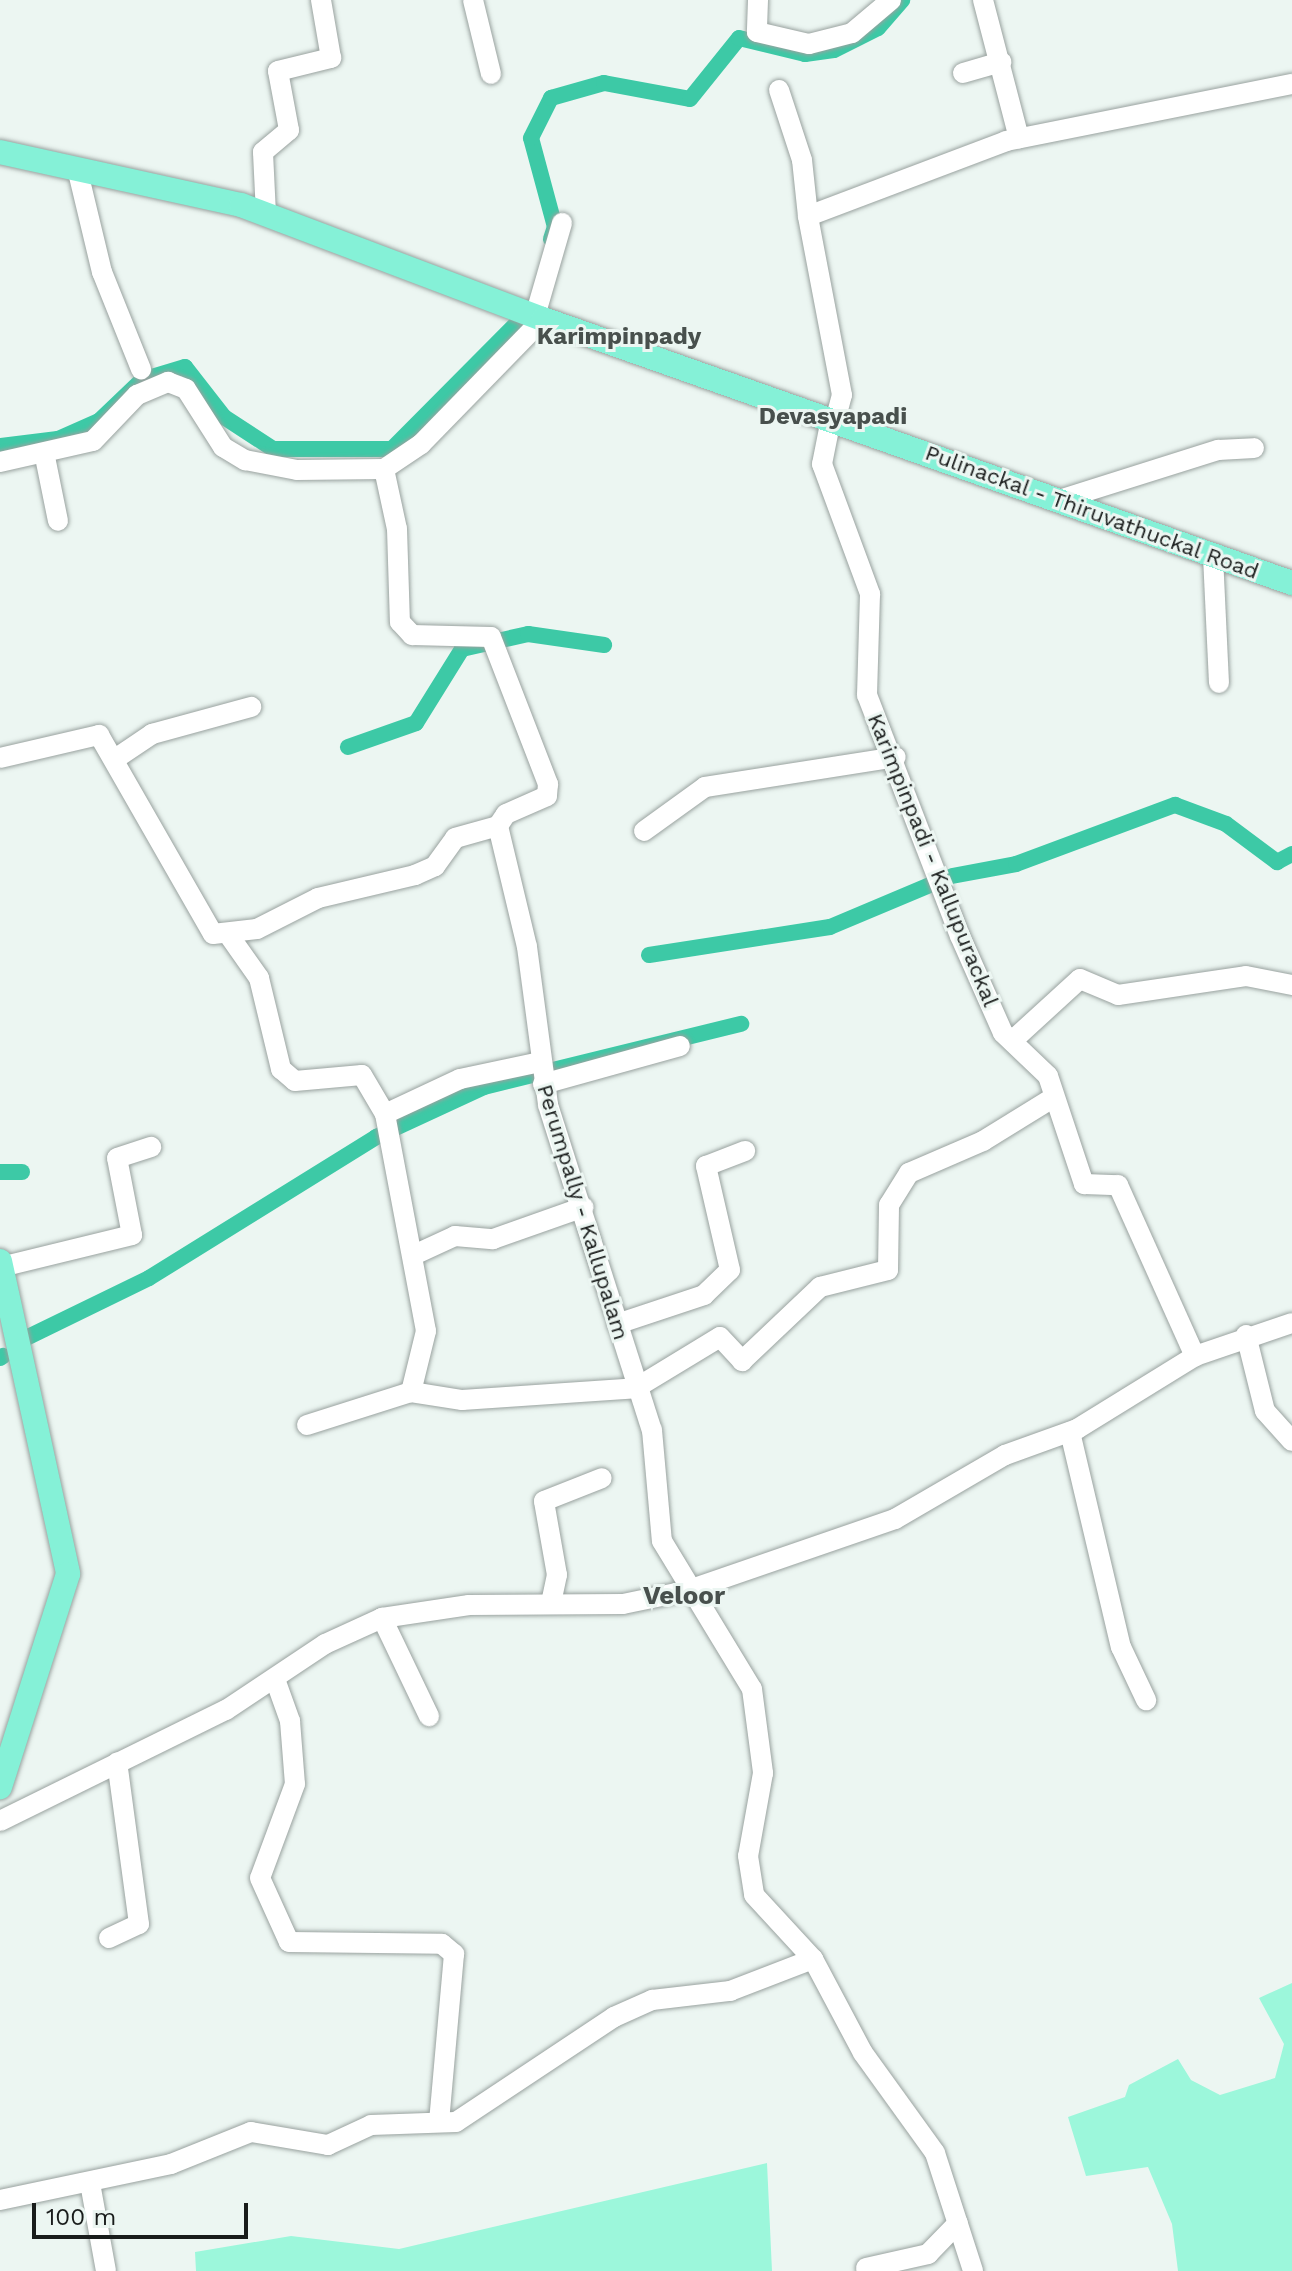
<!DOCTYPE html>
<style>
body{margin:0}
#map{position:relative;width:1292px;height:2271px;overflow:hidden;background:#ecf6f2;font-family:"Work Sans",sans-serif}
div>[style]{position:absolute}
.green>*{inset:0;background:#9cf7db}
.canal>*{height:16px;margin:-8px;padding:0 8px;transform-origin:8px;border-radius:8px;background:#3dc9a6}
.roads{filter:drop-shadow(0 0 2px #99a29f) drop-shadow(0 0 2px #99a29f)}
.minor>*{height:20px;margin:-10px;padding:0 10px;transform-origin:10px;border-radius:10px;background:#fff}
.major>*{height:24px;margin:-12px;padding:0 12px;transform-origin:12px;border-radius:12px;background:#85f1d7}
span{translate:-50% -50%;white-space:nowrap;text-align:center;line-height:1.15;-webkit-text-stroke:6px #ecf6f2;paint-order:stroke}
.street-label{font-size:22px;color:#191c1b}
.neighbourhood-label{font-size:24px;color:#48504d;font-weight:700}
.quarter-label{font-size:26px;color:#48504d;font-weight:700}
.scale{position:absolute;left:32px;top:2203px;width:216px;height:36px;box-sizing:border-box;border:4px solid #191c1b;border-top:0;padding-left:10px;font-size:24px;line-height:28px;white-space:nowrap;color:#191c1b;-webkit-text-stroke:6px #ecf6f2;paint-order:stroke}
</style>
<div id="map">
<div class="green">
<div style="clip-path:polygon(1292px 1983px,1292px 2271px,1178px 2271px,1172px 2224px,1148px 2167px,1086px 2176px,1068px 2117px,1125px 2097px,1129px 2085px,1178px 2059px,1191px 2080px,1220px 2095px,1275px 2078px,1284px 2044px,1259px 1998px)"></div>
<div style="clip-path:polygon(767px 2163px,772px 2271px,196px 2271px,195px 2252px,291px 2236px,399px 2249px)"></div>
</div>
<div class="canal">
<div style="left:551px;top:239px;width:13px;rotate:-72deg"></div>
<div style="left:555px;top:227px;width:92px;rotate:-105.1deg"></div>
<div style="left:531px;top:138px;width:45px;rotate:-63.4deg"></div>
<div style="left:551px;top:98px;width:55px;rotate:-15.8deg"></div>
<div style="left:604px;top:83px;width:87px;rotate:10.5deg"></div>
<div style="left:690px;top:99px;width:78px;rotate:-51.2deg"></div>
<div style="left:739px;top:38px;width:68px;rotate:13.6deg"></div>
<div style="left:805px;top:54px;width:29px;rotate:-8deg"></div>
<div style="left:834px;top:50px;width:49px;rotate:-26.6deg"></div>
<div style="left:878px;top:28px;width:37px;rotate:-49deg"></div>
<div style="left:0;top:446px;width:58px;rotate:-6.9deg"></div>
<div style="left:58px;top:439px;width:45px;rotate:-23.7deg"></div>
<div style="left:99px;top:421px;width:59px;rotate:-43.6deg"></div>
<div style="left:142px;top:380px;width:45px;rotate:-16.8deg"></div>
<div style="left:185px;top:367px;width:63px;rotate:52deg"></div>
<div style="left:224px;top:417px;width:59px;rotate:33.1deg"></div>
<div style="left:273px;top:449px;width:119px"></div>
<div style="left:392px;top:449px;width:177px;rotate:-45.2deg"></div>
<div style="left:348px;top:747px;width:72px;rotate:-19.4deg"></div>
<div style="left:416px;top:723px;width:87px;rotate:-58.1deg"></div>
<div style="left:462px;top:649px;width:68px;rotate:-12.8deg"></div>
<div style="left:528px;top:634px;width:77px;rotate:8.2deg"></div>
<div style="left:952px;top:876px;width:65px;rotate:-10.6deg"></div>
<div style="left:1016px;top:864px;width:170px;rotate:-20.4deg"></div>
<div style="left:1175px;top:805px;width:54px;rotate:20.4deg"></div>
<div style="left:1226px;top:824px;width:64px;rotate:36.7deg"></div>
<div style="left:1277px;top:862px;width:17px;rotate:-28deg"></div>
<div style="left:649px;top:955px;width:183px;rotate:-8.8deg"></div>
<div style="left:830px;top:927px;width:108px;rotate:-22.8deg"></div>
<div style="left:0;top:1172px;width:22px"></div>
<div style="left:24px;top:1339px;width:139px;rotate:-26deg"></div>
<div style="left:149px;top:1278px;width:267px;rotate:-31.8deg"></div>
<div style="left:376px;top:1137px;width:119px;rotate:-24.8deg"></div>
<div style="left:484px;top:1087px;width:265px;rotate:-13.8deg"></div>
<div style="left:0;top:1358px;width:4px;rotate:-34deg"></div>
</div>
<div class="roads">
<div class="minor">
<div style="left:473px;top:0;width:76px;rotate:76.3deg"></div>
<div style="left:758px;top:0;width:32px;rotate:92deg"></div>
<div style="left:757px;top:32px;width:53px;rotate:13deg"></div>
<div style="left:809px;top:44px;width:44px;rotate:-14.3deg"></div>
<div style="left:852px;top:33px;width:51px;rotate:-40.2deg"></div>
<div style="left:983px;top:0;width:143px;rotate:75.4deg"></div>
<div style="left:963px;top:73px;width:40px;rotate:-16deg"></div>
<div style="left:779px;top:90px;width:74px;rotate:71.8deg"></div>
<div style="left:802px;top:160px;width:56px;rotate:83.9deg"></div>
<div style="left:77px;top:168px;width:107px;rotate:76.5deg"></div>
<div style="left:102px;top:272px;width:105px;rotate:68.1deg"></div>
<div style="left:266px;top:214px;width:62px;rotate:-92.8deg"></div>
<div style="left:263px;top:152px;width:34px;rotate:-40deg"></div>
<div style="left:289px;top:130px;width:60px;rotate:-100.6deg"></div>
<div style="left:278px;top:71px;width:55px;rotate:-13.8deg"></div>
<div style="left:331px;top:58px;width:59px;rotate:-99.8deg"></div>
<div style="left:535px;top:316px;width:97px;rotate:-73.8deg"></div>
<div style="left:831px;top:419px;width:46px;rotate:101.3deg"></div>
<div style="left:822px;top:464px;width:139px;rotate:69.7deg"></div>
<div style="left:870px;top:594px;width:101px;rotate:91.7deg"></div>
<div style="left:867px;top:695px;width:258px;rotate:68.9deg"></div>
<div style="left:960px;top:936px;width:106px;rotate:66.1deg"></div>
<div style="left:1003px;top:1033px;width:62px;rotate:43.7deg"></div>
<div style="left:1048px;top:1076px;width:114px;rotate:71.6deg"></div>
<div style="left:1084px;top:1184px;width:34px;rotate:2deg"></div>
<div style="left:1118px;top:1185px;width:188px;rotate:65.8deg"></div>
<div style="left:835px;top:421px;width:27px;rotate:-75deg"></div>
<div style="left:842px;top:395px;width:182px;rotate:-100.8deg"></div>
<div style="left:808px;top:216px;width:212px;rotate:-20.7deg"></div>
<div style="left:1006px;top:141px;width:292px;rotate:-11.3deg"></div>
<div style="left:45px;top:457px;width:65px;rotate:78.5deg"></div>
<div style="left:0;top:462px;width:95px;rotate:-12.7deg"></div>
<div style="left:93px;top:441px;width:64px;rotate:-46.3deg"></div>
<div style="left:137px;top:395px;width:34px;rotate:-23deg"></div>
<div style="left:168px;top:382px;width:19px;rotate:21deg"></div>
<div style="left:186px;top:389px;width:69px;rotate:57.5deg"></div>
<div style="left:223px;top:447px;width:26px;rotate:31deg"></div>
<div style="left:245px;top:460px;width:53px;rotate:10.9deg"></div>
<div style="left:297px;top:470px;width:87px;rotate:-0.7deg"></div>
<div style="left:384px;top:469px;width:45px;rotate:-34deg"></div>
<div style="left:421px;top:444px;width:175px;rotate:-45.7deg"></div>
<div style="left:384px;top:469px;width:61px;rotate:77.8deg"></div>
<div style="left:397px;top:529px;width:93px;rotate:88.2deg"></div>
<div style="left:400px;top:622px;width:18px;rotate:47deg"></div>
<div style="left:412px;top:635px;width:79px;rotate:1.5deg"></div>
<div style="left:491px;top:637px;width:158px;rotate:68.8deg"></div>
<div style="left:548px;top:784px;width:12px;rotate:95deg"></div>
<div style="left:547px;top:796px;width:45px;rotate:156.3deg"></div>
<div style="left:506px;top:814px;width:14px;rotate:124deg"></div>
<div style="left:1056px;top:501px;width:170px;rotate:-17.5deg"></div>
<div style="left:1218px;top:450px;width:36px;rotate:-3deg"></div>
<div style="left:1213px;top:556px;width:127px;rotate:87.3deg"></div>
<div style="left:0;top:758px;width:102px;rotate:-13.1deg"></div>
<div style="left:99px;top:735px;width:229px;rotate:60.2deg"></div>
<div style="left:213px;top:934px;width:44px;rotate:-6.5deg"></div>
<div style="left:257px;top:929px;width:68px;rotate:-26.9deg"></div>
<div style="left:318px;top:898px;width:100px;rotate:-13.3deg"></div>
<div style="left:415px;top:875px;width:22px;rotate:-24deg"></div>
<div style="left:435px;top:866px;width:34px;rotate:-54deg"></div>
<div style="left:455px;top:838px;width:45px;rotate:-15.6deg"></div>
<div style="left:115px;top:759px;width:45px;rotate:-34deg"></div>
<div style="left:152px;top:734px;width:103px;rotate:-15.3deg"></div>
<div style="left:498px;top:826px;width:124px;rotate:76.5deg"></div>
<div style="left:527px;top:947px;width:159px;rotate:82.4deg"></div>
<div style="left:548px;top:1105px;width:341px;rotate:72.3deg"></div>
<div style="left:652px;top:1430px;width:111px;rotate:84.9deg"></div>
<div style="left:662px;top:1541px;width:173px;rotate:58.7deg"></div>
<div style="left:752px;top:1689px;width:85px;rotate:82.5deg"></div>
<div style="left:763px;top:1773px;width:84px;rotate:100.2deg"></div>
<div style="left:748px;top:1856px;width:39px;rotate:81deg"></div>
<div style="left:754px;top:1895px;width:87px;rotate:47.3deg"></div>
<div style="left:813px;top:1959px;width:106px;rotate:62deg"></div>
<div style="left:863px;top:2053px;width:123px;rotate:54.2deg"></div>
<div style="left:935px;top:2153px;width:124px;rotate:72.1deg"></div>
<div style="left:644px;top:831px;width:75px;rotate:-35.8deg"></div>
<div style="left:705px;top:787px;width:193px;rotate:-8.9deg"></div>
<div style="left:228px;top:934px;width:54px;rotate:54.8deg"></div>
<div style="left:259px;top:978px;width:94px;rotate:76.4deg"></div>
<div style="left:281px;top:1069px;width:18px;rotate:41deg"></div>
<div style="left:295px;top:1081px;width:67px;rotate:-5.1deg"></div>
<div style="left:362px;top:1075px;width:45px;rotate:59.5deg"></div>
<div style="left:385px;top:1114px;width:221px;rotate:79.3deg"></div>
<div style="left:426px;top:1331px;width:63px;rotate:103.8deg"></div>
<div style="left:1012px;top:1041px;width:92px;rotate:-42.4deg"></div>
<div style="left:1080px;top:979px;width:41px;rotate:22.8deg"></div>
<div style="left:1118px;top:995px;width:129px;rotate:-8.4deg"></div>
<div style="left:1246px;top:976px;width:47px;rotate:11.1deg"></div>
<div style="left:543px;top:1084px;width:142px;rotate:-15.5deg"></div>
<div style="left:385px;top:1114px;width:83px;rotate:-25deg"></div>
<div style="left:460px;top:1079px;width:82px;rotate:-12deg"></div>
<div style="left:416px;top:1254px;width:43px;rotate:-24.8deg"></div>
<div style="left:455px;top:1236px;width:38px;rotate:5deg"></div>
<div style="left:493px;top:1239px;width:96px;rotate:-19.4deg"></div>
<div style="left:1px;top:1267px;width:135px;rotate:-13.7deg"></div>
<div style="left:132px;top:1235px;width:78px;rotate:-101deg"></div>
<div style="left:117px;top:1158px;width:36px;rotate:-18deg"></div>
<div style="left:617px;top:1324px;width:92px;rotate:-18.4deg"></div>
<div style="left:704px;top:1295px;width:36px;rotate:-44deg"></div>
<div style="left:730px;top:1270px;width:107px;rotate:-103deg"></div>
<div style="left:706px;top:1166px;width:42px;rotate:-21deg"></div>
<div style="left:1246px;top:1335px;width:78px;rotate:76deg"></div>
<div style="left:1265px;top:1411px;width:40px;rotate:48deg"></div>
<div style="left:307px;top:1425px;width:109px;rotate:-17.6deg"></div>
<div style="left:411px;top:1392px;width:52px;rotate:8.9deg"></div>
<div style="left:462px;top:1400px;width:174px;rotate:-3.9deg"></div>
<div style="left:636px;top:1388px;width:98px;rotate:-31.3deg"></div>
<div style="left:720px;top:1337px;width:33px;rotate:47deg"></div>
<div style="left:742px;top:1361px;width:108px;rotate:-43.5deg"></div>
<div style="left:820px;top:1287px;width:70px;rotate:-14deg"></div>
<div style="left:888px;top:1270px;width:65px;rotate:-89.1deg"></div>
<div style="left:889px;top:1205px;width:38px;rotate:-58deg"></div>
<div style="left:909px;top:1173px;width:81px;rotate:-23.4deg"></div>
<div style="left:983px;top:1141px;width:80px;rotate:-31.7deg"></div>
<div style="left:1070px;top:1432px;width:221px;rotate:76.7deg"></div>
<div style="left:1121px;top:1647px;width:59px;rotate:64.7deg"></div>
<div style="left:551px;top:1603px;width:29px;rotate:-78deg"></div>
<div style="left:557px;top:1575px;width:75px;rotate:-100deg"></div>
<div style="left:544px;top:1501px;width:62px;rotate:-21.6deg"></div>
<div style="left:382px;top:1618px;width:109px;rotate:64.4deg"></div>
<div style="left:275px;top:1679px;width:45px;rotate:70.3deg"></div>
<div style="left:290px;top:1721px;width:63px;rotate:85.5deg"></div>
<div style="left:295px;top:1784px;width:100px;rotate:110.4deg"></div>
<div style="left:260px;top:1878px;width:70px;rotate:65.6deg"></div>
<div style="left:289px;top:1942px;width:153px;rotate:0.7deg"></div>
<div style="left:442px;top:1944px;width:16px;rotate:40deg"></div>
<div style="left:454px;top:1954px;width:168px;rotate:95.1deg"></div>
<div style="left:0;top:1821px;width:252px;rotate:-26.2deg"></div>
<div style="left:226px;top:1710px;width:119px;rotate:-33.7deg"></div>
<div style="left:325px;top:1644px;width:63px;rotate:-24.5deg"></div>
<div style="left:382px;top:1618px;width:88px;rotate:-8.5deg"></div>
<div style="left:469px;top:1605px;width:154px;rotate:-0.4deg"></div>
<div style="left:623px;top:1604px;width:64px;rotate:-11.7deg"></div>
<div style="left:686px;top:1591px;width:221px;rotate:-19deg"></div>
<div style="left:895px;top:1519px;width:127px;rotate:-30.2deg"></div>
<div style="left:1005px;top:1455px;width:77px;rotate:-19.9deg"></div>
<div style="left:1077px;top:1429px;width:139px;rotate:-31.7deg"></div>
<div style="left:1195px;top:1356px;width:102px;rotate:-18.8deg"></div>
<div style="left:109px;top:1938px;width:33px;rotate:-25deg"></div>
<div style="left:139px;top:1924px;width:163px;rotate:-97.7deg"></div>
<div style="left:90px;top:2183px;width:89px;rotate:79.7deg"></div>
<div style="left:0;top:2200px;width:175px;rotate:-11.9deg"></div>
<div style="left:171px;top:2164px;width:86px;rotate:-21.8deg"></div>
<div style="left:251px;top:2132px;width:78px;rotate:9.6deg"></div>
<div style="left:328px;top:2145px;width:47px;rotate:-24.9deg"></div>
<div style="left:371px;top:2125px;width:85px;rotate:-2deg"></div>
<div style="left:456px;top:2122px;width:190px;rotate:-33.6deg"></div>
<div style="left:614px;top:2017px;width:42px;rotate:-24.1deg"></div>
<div style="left:652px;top:2000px;width:79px;rotate:-6.6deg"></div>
<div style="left:730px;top:1991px;width:89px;rotate:-21.1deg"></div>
<div style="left:866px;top:2268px;width:64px;rotate:-12.7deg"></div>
<div style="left:928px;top:2254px;width:43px;rotate:-45.9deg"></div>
</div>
<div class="major">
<div style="left:0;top:152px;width:247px;rotate:12.4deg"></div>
<div style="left:241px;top:205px;width:323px;rotate:20.7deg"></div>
<div style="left:543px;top:319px;width:794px;rotate:19.42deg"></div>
<div style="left:0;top:1261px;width:320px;rotate:77.7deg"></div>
<div style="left:68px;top:1574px;width:224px;rotate:107.7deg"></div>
</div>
</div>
<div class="street-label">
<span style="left:1092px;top:512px;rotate:20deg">Pulinackal - Thiruvathuckal Road</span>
<span style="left:933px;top:860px;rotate:68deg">Karimpinpadi - Kallupurackal</span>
<span style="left:583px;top:1212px;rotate:73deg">Perumpally - Kallupalam</span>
</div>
<div class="neighbourhood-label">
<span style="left:619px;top:337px">Karimpinpady</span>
<span style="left:833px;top:417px">Devasyapadi</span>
</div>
<div class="quarter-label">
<span style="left:684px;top:1596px">Veloor</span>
</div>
<div class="scale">100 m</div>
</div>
